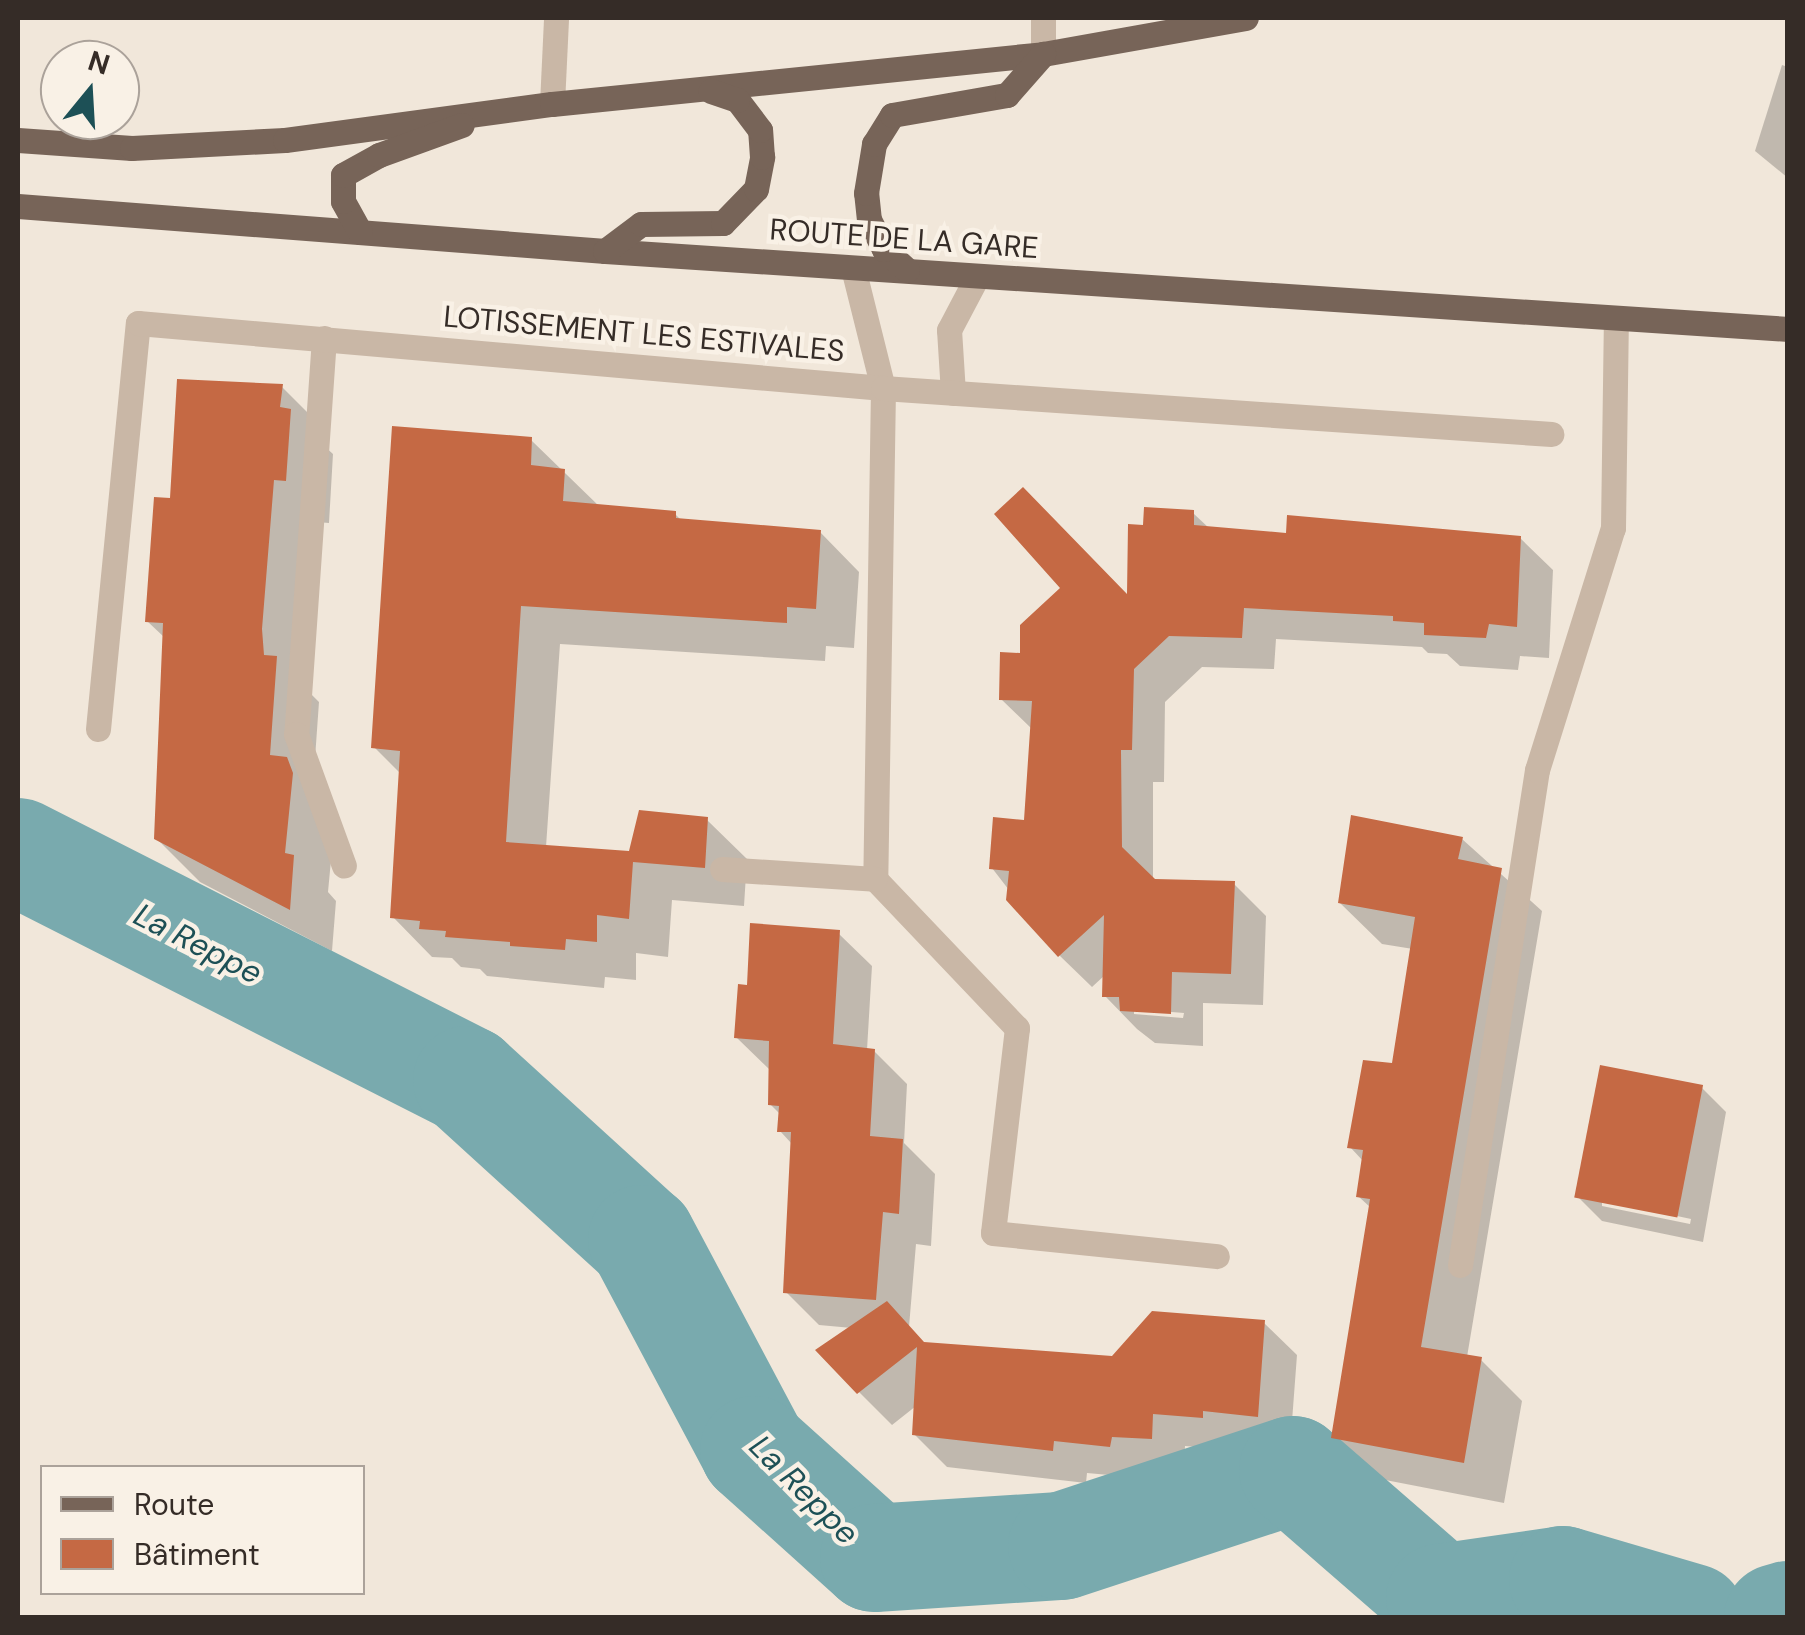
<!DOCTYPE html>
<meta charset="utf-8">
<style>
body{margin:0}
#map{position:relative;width:1805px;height:1635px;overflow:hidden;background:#f1e7da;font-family:"DM Sans",sans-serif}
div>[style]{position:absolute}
.shadow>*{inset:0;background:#0003}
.river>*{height:108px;margin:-54px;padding:0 54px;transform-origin:54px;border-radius:54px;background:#79aaae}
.building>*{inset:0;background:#c56944;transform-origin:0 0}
.minor>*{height:25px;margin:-12.5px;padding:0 12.5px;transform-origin:12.5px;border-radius:12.5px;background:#c9b7a6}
.major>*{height:25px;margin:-12.5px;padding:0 12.5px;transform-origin:12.5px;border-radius:12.5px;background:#776458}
span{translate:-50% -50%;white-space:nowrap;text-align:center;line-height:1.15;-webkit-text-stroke:9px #f9f1e6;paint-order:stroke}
.street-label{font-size:30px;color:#352c27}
.water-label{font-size:32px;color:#1d5056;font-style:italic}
.frame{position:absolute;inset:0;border:20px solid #352c27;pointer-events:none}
.legend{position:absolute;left:40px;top:1465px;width:325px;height:130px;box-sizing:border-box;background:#f9f1e6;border:2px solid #aba29a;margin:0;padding:12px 18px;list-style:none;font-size:30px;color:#352c27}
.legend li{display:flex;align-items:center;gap:20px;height:50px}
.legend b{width:50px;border:2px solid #aba29a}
.north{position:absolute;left:40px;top:40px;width:100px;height:100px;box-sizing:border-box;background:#f9f1e6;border:2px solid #aba29a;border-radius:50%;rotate:18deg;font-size:28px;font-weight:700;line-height:40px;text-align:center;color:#352c27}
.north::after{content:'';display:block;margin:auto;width:35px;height:45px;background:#1d5056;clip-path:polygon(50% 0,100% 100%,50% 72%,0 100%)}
</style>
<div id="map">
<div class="shadow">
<div style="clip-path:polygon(1782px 65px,1788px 67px,1788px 178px,1755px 151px)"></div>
<div style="clip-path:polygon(282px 387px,325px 430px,323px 445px,333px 454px,329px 523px,317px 522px,305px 688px,319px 702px,313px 787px,335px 818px,328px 892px,336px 901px,332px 951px,200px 882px,156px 838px,165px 638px,147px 621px,173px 501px)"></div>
<div style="clip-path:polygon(531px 440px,600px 507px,674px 513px,682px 521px,820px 532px,859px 572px,854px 648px,826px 646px,825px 661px,560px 644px,546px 847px,631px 854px,707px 820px,747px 859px,744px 906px,672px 900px,668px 957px,636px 953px,636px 980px,605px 977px,604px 988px,487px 976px,480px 969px,461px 967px,452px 958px,432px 957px,393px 917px,401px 774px,374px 747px)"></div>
<div style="clip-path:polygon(evenodd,1193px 513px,1210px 529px,1288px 535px,1520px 538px,1553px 570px,1549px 658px,1520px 656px,1518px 670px,1460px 666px,1447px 654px,1428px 653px,1422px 647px,1276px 639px,1274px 669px,1202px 667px,1165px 702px,1164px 782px,1153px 782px,1153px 882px,1234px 884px,1266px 916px,1263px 1005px,1203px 1003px,1203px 1046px,1155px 1043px,1137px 1029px,1105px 996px,1105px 975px,1092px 987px,1059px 955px,992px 868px,1027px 823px,1033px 730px,1001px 699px,1023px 656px,1129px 599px,1146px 527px,1193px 513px,1134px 1009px,1184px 1013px,1183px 1018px,1134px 1014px,1134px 1009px)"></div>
<div style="clip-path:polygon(1462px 839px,1542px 911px,1467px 1357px,1481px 1360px,1522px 1401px,1504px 1503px,1375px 1478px,1334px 1437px,1371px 1208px,1358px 1196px,1364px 1162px,1350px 1147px,1394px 1066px,1413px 949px,1382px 944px,1340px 903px)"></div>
<div style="clip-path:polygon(838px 933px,872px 966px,867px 1050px,874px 1051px,907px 1084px,904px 1143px,935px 1174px,931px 1246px,916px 1244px,909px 1327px,926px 1345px,1113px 1359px,1264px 1323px,1297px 1355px,1290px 1448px,1235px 1442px,1235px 1450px,1185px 1446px,1184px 1471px,1144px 1469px,1142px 1478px,1087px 1473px,1086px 1483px,947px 1467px,914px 1434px,916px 1406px,892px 1425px,859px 1392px,852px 1328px,819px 1325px,786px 1292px,792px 1144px,780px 1131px,781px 1115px,770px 1104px,771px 1071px,737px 1038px,750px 987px)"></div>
<div style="clip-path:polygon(evenodd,1702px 1088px,1726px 1112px,1703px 1242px,1602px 1221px,1578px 1197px,1702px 1088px,1602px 1200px,1691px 1219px,1690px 1224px,1602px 1206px,1602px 1200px)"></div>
</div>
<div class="river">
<div style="left:18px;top:852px;width:504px;rotate:26.92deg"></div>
<div style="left:467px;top:1080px;width:236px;rotate:42.3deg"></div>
<div style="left:642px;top:1239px;width:239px;rotate:62deg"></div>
<div style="left:754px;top:1450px;width:161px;rotate:42deg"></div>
<div style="left:874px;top:1558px;width:188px;rotate:-3.7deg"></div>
<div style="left:1062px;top:1546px;width:243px;rotate:-18.2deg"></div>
<div style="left:1293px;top:1470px;width:195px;rotate:41deg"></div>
<div style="left:1440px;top:1598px;width:124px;rotate:-8.3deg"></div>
<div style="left:1563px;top:1580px;width:134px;rotate:16.4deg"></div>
<div style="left:1778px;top:1618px;width:10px;rotate:-17deg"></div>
</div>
<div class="building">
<div style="clip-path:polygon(177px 379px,283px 384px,280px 407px,291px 409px,286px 481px,274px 480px,262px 629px,264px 655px,277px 656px,270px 755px,287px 757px,293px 773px,285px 853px,294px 855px,290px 910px,154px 839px,163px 623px,145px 622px,154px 497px,170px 498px)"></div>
<div style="clip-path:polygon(392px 426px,532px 437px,531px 465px,565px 469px,563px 501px,676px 511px,676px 518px,821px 530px,816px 609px,787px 607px,787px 623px,521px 606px,506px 842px,629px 851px,639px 810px,708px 817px,705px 868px,633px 862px,629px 919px,597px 915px,597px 942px,566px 939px,565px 950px,510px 946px,510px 942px,445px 937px,446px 931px,419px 929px,420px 921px,390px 918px,400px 751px,371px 748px)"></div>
<div style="clip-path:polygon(1023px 487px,1127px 594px,1128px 524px,1143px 525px,1144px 507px,1194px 510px,1194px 525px,1286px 533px,1287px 515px,1521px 536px,1517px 627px,1489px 624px,1486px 638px,1424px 635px,1424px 623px,1393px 621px,1393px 616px,1244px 608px,1242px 638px,1169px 636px,1134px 669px,1132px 750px,1121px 750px,1122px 847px,1155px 879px,1235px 881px,1231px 974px,1172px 972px,1171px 1014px,1120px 1011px,1119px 997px,1102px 997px,1104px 915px,1058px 957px,1006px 900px,1009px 871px,989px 869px,993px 817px,1024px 820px,1032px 701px,999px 700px,1000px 652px,1020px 653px,1020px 625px,1060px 588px,994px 514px)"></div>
<div style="clip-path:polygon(1351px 815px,1463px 837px,1458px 859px,1502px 868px,1421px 1347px,1482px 1357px,1464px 1463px,1331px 1438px,1370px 1199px,1356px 1197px,1363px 1150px,1347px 1148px,1363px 1060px,1392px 1063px,1415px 917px,1338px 903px)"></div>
<div style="clip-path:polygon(750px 923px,840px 930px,833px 1044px,875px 1049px,870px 1136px,903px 1139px,899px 1214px,883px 1212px,876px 1300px,783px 1293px,791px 1132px,777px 1132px,779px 1106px,768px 1105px,769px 1041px,734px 1038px,738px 984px,747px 985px)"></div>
<div style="left:1600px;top:1065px;width:105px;height:135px;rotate:11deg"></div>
<div style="clip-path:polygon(887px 1301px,924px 1342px,1112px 1356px,1152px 1311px,1265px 1320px,1258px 1417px,1203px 1411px,1203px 1418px,1153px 1414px,1152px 1439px,1112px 1437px,1110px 1447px,1054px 1441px,1053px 1451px,912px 1435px,917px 1347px,857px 1394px,815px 1350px)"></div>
</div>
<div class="minor">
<div style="left:1043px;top:18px;width:36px;rotate:90deg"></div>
<div style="left:552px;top:104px;width:86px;rotate:-87.3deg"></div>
<div style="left:853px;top:268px;width:124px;rotate:76deg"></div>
<div style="left:883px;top:388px;width:491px;rotate:90.9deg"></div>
<div style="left:875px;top:879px;width:206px;rotate:46.4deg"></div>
<div style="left:1017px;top:1028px;width:206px;rotate:96.7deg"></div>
<div style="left:993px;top:1233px;width:225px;rotate:5.9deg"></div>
<div style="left:324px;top:338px;width:397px;rotate:94deg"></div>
<div style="left:296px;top:734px;width:140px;rotate:70deg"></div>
<div style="left:953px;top:393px;width:63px;rotate:-93.6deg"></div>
<div style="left:949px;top:330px;width:60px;rotate:-62.2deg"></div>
<div style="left:98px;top:729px;width:408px;rotate:-84.4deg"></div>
<div style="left:138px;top:323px;width:748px;rotate:4.99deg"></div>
<div style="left:883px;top:388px;width:670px;rotate:3.94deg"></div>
<div style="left:722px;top:869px;width:153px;rotate:3.7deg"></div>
<div style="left:1460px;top:1265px;width:501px;rotate:-81.16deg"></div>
<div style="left:1537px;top:770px;width:254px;rotate:-72.6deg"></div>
<div style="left:1613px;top:528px;width:208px;rotate:-89.2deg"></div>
</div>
<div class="major">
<div style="left:18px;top:140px;width:114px;rotate:4deg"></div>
<div style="left:132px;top:148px;width:153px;rotate:-3deg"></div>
<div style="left:285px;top:140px;width:269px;rotate:-7.7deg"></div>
<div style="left:552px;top:104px;width:494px;rotate:-5.8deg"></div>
<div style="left:1043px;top:54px;width:206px;rotate:-10.1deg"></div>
<div style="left:18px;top:206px;width:589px;rotate:4.38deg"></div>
<div style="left:605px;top:251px;width:1186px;rotate:3.77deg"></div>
<div style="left:360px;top:232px;width:35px;rotate:-119deg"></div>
<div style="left:343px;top:201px;width:26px;rotate:-90deg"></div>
<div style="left:343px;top:175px;width:41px;rotate:-29.1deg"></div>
<div style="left:379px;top:155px;width:88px;rotate:-19.9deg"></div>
<div style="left:605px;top:251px;width:45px;rotate:-36.9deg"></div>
<div style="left:641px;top:224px;width:82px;rotate:-0.7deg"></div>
<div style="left:723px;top:223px;width:47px;rotate:-45.9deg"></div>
<div style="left:756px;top:189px;width:33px;rotate:-79deg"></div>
<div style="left:762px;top:157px;width:27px;rotate:-94deg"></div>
<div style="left:760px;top:130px;width:38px;rotate:-127deg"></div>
<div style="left:737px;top:100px;width:28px;rotate:-161deg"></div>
<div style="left:907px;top:270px;width:31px;rotate:-138deg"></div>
<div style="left:884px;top:249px;width:33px;rotate:-117deg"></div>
<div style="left:869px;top:220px;width:27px;rotate:-96deg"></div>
<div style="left:866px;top:193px;width:50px;rotate:-80.7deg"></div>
<div style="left:874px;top:144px;width:34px;rotate:-58deg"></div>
<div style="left:892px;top:115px;width:117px;rotate:-9.9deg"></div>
<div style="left:1007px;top:95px;width:55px;rotate:-48.7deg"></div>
</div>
<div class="street-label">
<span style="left:904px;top:239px;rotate:4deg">ROUTE DE LA GARE</span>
<span style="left:644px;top:334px;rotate:5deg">LOTISSEMENT LES ESTIVALES</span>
</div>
<div class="water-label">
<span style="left:198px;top:944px;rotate:27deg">La Reppe</span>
<span style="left:804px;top:1490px;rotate:45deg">La Reppe</span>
</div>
<div class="frame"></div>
<ul class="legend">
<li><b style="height:12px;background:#776458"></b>Route</li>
<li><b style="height:28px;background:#c56944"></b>Bâtiment</li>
</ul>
<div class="north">N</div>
</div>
